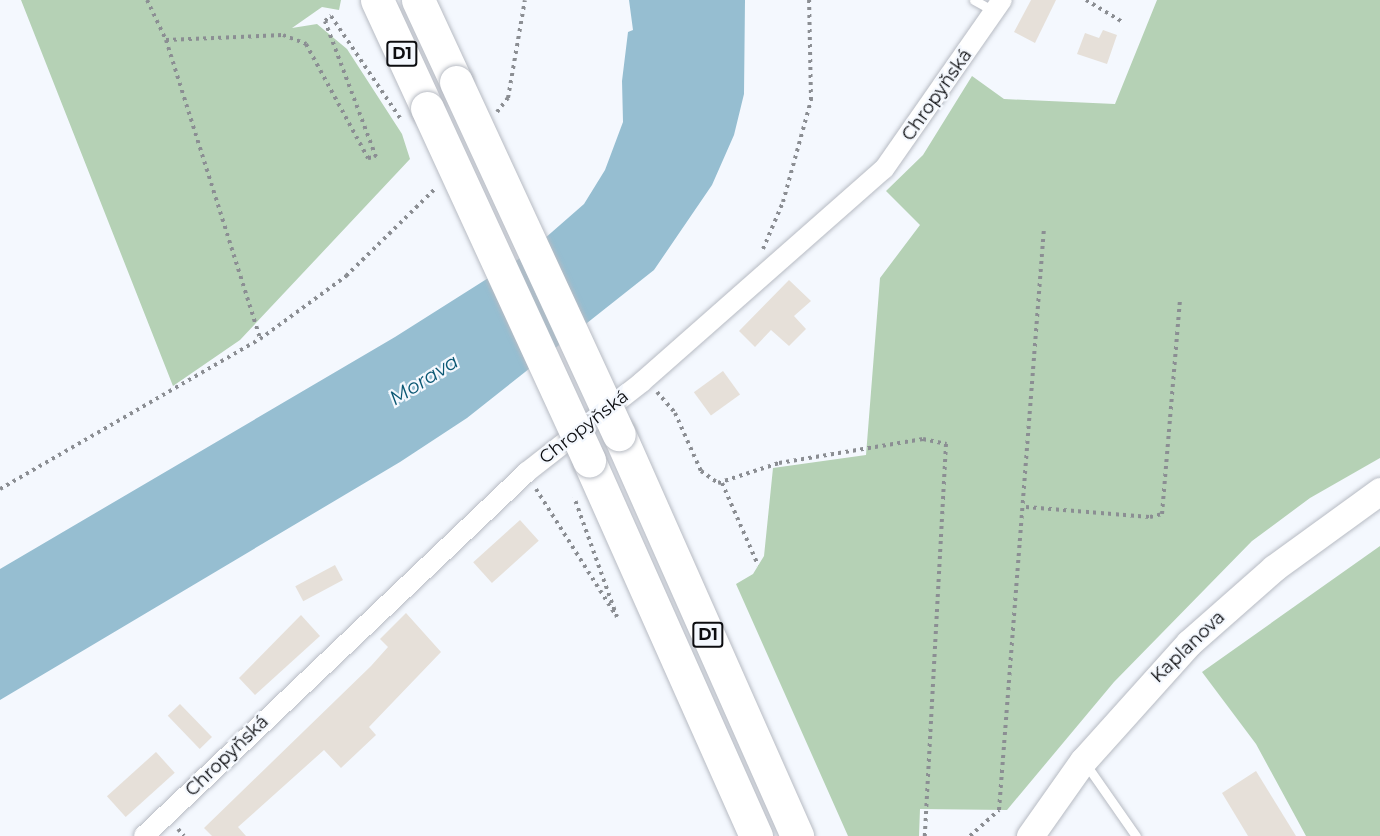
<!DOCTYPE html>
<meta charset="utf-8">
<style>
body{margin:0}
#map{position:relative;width:1380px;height:836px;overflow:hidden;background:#f4f8fe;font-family:Montserrat,sans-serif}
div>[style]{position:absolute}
.green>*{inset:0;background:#b5d1b5}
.water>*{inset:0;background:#96bed1}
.building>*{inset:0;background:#e6e0d9;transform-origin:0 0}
.path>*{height:4px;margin-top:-2px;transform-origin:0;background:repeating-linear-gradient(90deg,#8b8e93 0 3px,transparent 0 7.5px)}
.roads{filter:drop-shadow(0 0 2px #b7bbc3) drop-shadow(0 0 2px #b7bbc3)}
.lane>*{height:9px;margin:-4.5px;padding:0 4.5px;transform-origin:4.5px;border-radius:4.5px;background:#fff}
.street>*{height:20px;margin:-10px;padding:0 10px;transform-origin:10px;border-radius:10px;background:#fff}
.secondary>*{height:27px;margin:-13.5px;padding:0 13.5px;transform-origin:13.5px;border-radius:13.5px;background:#fff}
.highway>*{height:33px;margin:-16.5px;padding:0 16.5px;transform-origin:16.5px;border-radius:16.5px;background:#fff}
.bridges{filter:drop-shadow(0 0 2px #b7bbc3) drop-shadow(0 0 2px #b7bbc3)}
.highway-bridge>*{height:33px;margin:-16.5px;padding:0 16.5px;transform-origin:16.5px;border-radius:16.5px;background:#fff}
span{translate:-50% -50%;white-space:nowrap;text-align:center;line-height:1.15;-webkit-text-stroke:4.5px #f4f8fe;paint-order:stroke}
.shield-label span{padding:2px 4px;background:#f4f8fe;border:2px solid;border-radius:4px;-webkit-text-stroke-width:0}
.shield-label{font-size:16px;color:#0c0d10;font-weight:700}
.street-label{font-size:18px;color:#0c0d10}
.water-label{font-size:20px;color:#0c5874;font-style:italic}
</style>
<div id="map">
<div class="green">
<div style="clip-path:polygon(21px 0,341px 0,339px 10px,322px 7px,292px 28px,317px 24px,347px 49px,402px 134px,410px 159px,240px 340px,173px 386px)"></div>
<div style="clip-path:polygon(1157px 0,1380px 0,1380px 458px,1310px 498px,1252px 541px,1114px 682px,1007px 810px,920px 809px,919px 836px,848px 836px,736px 584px,753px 574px,764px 556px,773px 468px,866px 455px,880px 278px,920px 225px,886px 191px,923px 155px,972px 76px,1004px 99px,1115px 104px)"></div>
<div style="clip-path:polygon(1380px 546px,1380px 836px,1306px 836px,1256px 744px,1202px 672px)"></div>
</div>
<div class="water">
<div style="clip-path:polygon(629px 0,745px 0,744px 94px,734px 135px,712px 185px,654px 270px,467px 418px,400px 462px,0 700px,0 569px,395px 337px,528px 253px,584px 204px,605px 170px,623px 122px,622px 81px,628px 32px,633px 30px)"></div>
</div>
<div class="building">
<div style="clip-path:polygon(1031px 0,1056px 0,1035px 43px,1014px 32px)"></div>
<div style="clip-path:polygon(1103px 30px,1117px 35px,1107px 64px,1077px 54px,1085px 33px,1099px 38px)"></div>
<div style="clip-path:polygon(789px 280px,811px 301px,794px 316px,806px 329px,789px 346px,771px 330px,755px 347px,739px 331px)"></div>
<div style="left:723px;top:371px;width:29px;height:36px;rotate:54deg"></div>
<div style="left:520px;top:520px;width:28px;height:63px;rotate:48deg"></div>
<div style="left:335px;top:565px;width:17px;height:45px;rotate:62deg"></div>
<div style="clip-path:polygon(406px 613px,441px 652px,369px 727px,376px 735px,341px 768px,324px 750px,238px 827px,246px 836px,212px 836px,204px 828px,371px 666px,388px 647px,380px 639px)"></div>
<div style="clip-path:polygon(301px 615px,320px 636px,255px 695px,239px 678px)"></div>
<div style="left:180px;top:704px;width:46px;height:17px;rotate:46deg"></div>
<div style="left:156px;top:752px;width:28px;height:66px;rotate:48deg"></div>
<div style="clip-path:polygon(1256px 771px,1296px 836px,1248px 836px,1222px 793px)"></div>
</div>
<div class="path">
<div style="left:147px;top:0;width:44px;rotate:64.6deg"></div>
<div style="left:166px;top:40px;width:313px;rotate:72.5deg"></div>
<div style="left:1086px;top:0;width:41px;rotate:31deg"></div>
<div style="left:166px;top:40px;width:117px;rotate:-2.4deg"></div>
<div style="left:283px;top:35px;width:25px;rotate:21deg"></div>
<div style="left:306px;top:44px;width:130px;rotate:61.5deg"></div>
<div style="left:368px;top:158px;width:8px;rotate:-7deg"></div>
<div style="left:376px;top:157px;width:145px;rotate:-110.6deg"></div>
<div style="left:325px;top:21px;width:8px;rotate:-40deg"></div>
<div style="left:331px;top:16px;width:123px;rotate:55.9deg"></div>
<div style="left:497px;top:112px;width:18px;rotate:-52deg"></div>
<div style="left:508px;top:98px;width:99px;rotate:-80.2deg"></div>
<div style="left:763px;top:249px;width:51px;rotate:-66.9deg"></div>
<div style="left:783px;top:202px;width:106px;rotate:-74.6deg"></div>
<div style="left:811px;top:100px;width:100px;rotate:-91.1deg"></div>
<div style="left:657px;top:392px;width:28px;rotate:49deg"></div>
<div style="left:675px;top:413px;width:64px;rotate:65.9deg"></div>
<div style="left:701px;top:471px;width:21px;rotate:35deg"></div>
<div style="left:718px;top:483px;width:64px;rotate:-18.2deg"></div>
<div style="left:779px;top:463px;width:146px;rotate:-9.5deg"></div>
<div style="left:923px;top:439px;width:24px;rotate:12deg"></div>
<div style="left:946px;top:444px;width:393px;rotate:93.1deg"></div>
<div style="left:722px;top:483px;width:90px;rotate:66.3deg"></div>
<div style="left:0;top:489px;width:300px;rotate:-30deg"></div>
<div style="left:260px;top:339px;width:107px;rotate:-36.2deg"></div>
<div style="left:346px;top:276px;width:126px;rotate:-44.4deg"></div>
<div style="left:536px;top:489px;width:151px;rotate:57.7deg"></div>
<div style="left:617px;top:617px;width:127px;rotate:-109.7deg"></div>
<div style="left:1026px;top:507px;width:124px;rotate:4.6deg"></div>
<div style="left:1150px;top:517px;width:12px;rotate:-14deg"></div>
<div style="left:1162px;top:514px;width:216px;rotate:-85.2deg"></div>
<div style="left:178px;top:829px;width:9px;rotate:49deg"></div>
<div style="left:970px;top:836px;width:39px;rotate:-42deg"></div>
<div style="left:999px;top:810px;width:584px;rotate:-85.58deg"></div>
</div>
<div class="roads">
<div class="lane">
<div style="left:974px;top:0;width:23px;rotate:29deg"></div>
<div style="left:1085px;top:763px;width:89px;rotate:55.1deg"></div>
</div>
<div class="street">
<div style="left:144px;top:836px;width:528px;rotate:-43.54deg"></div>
<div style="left:527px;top:472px;width:146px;rotate:-38deg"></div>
<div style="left:642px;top:382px;width:322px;rotate:-41.4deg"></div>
<div style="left:884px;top:169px;width:206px;rotate:-55.1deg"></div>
</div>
<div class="secondary">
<div style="left:1030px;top:836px;width:92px;rotate:-54.8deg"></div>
<div style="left:1083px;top:761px;width:159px;rotate:-48.1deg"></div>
<div style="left:1189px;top:643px;width:113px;rotate:-41.4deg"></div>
<div style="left:1274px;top:568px;width:131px;rotate:-36deg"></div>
</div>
<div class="highway">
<div style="left:377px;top:0;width:119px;rotate:65.2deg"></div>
<div style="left:418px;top:0;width:90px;rotate:65.1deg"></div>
<div style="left:619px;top:434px;width:440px;rotate:66.1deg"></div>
<div style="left:589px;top:461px;width:411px;rotate:66deg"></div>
</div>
</div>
<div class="bridges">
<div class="highway-bridge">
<div style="left:456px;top:82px;width:388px;rotate:65.2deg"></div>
<div style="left:427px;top:108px;width:388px;rotate:65.3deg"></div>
</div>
</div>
<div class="shield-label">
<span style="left:402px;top:54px">D1</span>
<span style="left:708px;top:635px">D1</span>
</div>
<div class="street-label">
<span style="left:937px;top:95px;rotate:-55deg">Chropyňská</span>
<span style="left:584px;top:427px;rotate:-38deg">Chropyňská</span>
<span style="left:1188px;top:647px;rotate:-44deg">Kaplanova</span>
<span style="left:227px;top:756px;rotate:-44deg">Chropyňská</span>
</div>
<div class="water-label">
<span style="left:424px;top:380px;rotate:-32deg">Morava</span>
</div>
</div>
